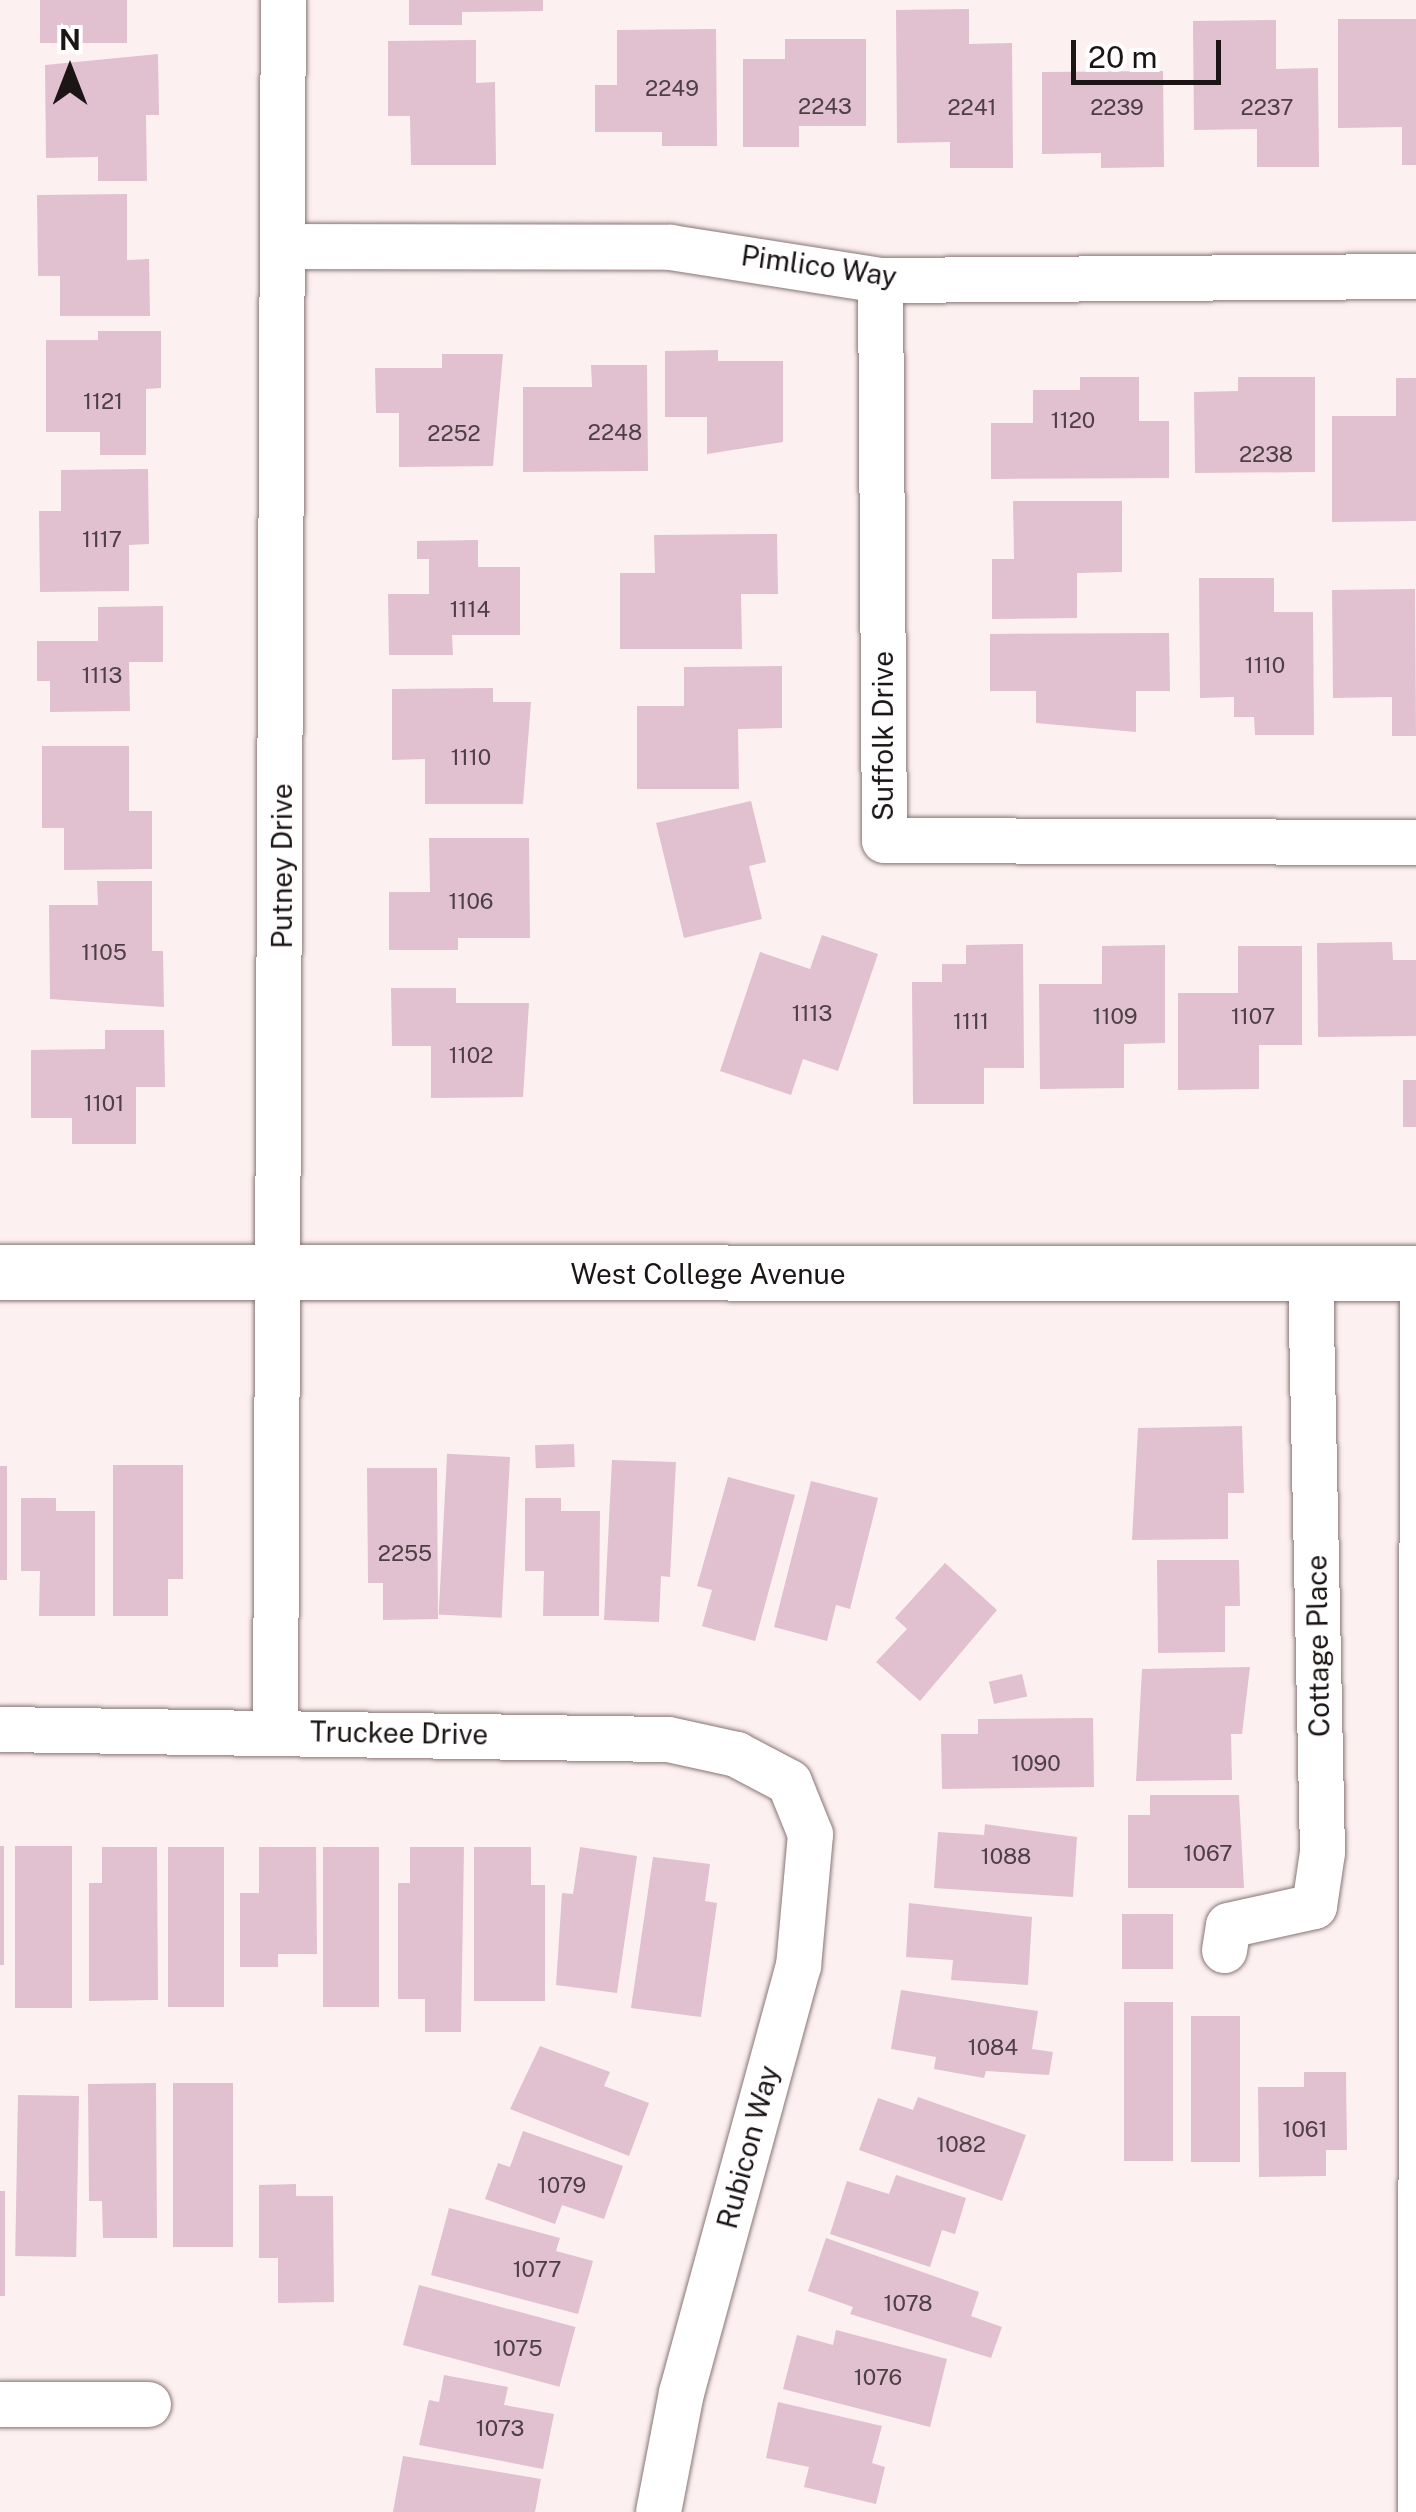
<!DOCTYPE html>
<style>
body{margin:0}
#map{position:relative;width:1416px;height:2512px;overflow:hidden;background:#fdf0f0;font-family:"Public Sans",sans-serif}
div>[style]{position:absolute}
.building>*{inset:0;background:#e1c0cf;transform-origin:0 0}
.roads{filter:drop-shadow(0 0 2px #877675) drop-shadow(0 0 2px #877675)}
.lane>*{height:22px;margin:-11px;padding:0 11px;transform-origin:11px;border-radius:11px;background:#fff}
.street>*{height:45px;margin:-22.5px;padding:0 22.5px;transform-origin:22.5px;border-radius:22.5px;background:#fff}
.secondary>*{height:55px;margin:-27.5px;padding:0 27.5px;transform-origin:27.5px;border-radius:27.5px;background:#fff}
span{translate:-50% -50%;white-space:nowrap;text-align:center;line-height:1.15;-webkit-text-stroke:8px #fff;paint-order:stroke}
.number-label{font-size:22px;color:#4d4044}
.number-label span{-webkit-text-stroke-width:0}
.street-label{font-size:28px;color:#1c1515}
.north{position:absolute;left:20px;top:20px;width:100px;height:100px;-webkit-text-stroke:8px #fff;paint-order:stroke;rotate:0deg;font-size:28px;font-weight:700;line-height:40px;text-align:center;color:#1c1515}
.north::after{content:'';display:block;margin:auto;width:35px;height:45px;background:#1c1515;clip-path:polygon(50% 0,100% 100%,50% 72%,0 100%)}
.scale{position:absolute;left:1071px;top:40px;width:150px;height:45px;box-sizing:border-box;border:5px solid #1c1515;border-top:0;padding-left:12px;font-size:30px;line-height:35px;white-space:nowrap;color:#1c1515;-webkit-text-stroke:8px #fff;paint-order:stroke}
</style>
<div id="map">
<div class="building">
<div style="left:40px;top:0;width:87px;height:43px"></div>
<div style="clip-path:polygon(409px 0,543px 0,543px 11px,462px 12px,462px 25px,409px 25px)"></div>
<div style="clip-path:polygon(969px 9px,969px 44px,1012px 43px,1013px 168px,950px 168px,950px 142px,897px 143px,896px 10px)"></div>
<div style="clip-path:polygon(1338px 19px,1416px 19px,1416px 165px,1402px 165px,1402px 127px,1338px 128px)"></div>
<div style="clip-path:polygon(1276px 20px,1276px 69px,1318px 68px,1319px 167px,1257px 167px,1257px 129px,1194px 130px,1193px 21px)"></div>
<div style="clip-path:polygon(716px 29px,717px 146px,662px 146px,662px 132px,595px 132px,595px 85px,617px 85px,617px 30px)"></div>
<div style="clip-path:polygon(785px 39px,866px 39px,866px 126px,799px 126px,799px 147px,743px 147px,743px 59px,785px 59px)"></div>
<div style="clip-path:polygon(476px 40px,476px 83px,495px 82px,496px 165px,411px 165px,410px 116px,388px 116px,388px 41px)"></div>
<div style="clip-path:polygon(158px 54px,159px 115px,146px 115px,147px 181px,98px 181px,98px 157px,46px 158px,45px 65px)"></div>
<div style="clip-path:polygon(1163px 71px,1164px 167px,1101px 168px,1101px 153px,1042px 154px,1042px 72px)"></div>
<div style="clip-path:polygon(127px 194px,127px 260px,149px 259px,150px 316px,60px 316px,60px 276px,38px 276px,37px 195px)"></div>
<div style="clip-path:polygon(98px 331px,161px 331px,161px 388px,146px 389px,146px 455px,100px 455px,100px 432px,46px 432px,46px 340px,98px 340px)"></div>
<div style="clip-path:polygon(718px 350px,718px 361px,783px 361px,783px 442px,707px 454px,707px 417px,665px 417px,665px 351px)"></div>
<div style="clip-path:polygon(442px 354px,503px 354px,493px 466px,399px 467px,399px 413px,376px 413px,375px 368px,442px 368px)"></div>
<div style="clip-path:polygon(591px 365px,647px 365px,648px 471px,523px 472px,523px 387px,592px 387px)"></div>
<div style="clip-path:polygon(1080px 377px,1139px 377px,1139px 421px,1169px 421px,1169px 478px,991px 479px,991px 423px,1033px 423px,1033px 390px,1080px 390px)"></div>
<div style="clip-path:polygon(1238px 377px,1315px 377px,1315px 472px,1195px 473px,1194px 392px,1238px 391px)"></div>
<div style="clip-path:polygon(1396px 378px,1416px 378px,1416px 521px,1332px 522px,1332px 416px,1396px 416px)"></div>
<div style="clip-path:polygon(148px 469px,149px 544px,129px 545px,129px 591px,40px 592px,39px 511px,61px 511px,61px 470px)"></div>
<div style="clip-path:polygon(1013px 501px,1122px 501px,1122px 572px,1077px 573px,1077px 618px,992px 619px,992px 559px,1014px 559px)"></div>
<div style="clip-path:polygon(777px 534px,778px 594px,741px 594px,742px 649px,620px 649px,620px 573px,655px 573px,654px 535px)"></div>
<div style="clip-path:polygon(478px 540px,478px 567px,520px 567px,520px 635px,452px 635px,453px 655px,389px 655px,388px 594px,429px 594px,429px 559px,417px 559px,417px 541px)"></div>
<div style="clip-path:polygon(1199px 578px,1274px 578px,1274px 612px,1313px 612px,1314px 735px,1255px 735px,1254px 717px,1234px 717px,1234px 697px,1200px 698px)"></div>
<div style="clip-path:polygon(1415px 589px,1416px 736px,1392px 736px,1392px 697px,1333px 698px,1332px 590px)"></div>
<div style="clip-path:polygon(163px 606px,163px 662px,129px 662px,130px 711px,50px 712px,50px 681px,37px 681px,37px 641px,98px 641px,98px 607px)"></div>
<div style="clip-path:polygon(1169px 633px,1170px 691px,1136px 691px,1136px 732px,1036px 723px,1036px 691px,990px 691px,990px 634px)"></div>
<div style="clip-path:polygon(782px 666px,782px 728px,738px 729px,739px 789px,637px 789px,637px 706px,684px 706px,684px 667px)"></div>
<div style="clip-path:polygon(493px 688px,493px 702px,531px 702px,523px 804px,425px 804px,425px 759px,392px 760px,392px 689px)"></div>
<div style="clip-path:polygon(42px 746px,129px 746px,129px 811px,152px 811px,152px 869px,64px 870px,64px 828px,42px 828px)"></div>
<div style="clip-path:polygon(751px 801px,766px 862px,749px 866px,762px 919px,684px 938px,656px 823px)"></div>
<div style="clip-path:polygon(429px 838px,529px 838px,530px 938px,458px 938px,458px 950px,389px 950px,389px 892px,430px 892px)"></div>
<div style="clip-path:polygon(97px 881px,152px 881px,152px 951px,163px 951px,164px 1007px,50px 999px,49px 905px,98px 905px)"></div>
<div style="clip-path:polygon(822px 935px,878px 954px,838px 1071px,803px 1059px,791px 1095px,720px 1071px,760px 952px,810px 969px)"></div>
<div style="clip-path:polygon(1392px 942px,1393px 960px,1416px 960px,1416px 1036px,1318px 1037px,1317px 943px)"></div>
<div style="clip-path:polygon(1023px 944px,1024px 1068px,984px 1068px,984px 1104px,913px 1104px,912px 982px,942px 982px,942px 964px,966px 964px,966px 945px)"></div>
<div style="clip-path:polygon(1165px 945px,1165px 1043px,1124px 1044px,1124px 1088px,1040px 1089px,1039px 984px,1102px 984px,1102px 946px)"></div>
<div style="clip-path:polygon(1238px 946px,1302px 946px,1302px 1045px,1259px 1045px,1259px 1089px,1178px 1090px,1178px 993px,1238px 993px)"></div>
<div style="clip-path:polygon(391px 988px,456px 988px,456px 1003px,529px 1003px,523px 1097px,431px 1098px,431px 1046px,392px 1046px)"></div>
<div style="clip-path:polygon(105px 1030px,164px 1030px,165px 1087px,136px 1087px,136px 1144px,72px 1144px,72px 1118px,31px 1118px,31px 1050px,105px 1049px)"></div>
<div style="left:1403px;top:1080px;width:13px;height:47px"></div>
<div style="clip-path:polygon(1242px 1426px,1244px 1493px,1228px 1493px,1228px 1539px,1132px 1540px,1138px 1428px)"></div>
<div style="left:574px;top:1444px;width:23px;height:39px;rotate:88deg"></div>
<div style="left:510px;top:1457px;width:161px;height:63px;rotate:93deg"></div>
<div style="clip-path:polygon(612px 1460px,676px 1462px,670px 1577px,661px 1576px,659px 1622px,604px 1620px)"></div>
<div style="clip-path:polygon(113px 1465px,183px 1465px,183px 1579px,168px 1579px,168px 1616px,113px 1616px)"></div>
<div style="left:0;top:1466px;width:7px;height:114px"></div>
<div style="clip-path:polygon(367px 1468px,437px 1468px,438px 1619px,383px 1620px,383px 1583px,368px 1583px)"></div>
<div style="clip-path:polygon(728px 1477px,795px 1495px,755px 1641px,702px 1626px,712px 1590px,697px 1586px)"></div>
<div style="clip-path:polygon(811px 1481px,878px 1498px,850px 1609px,836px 1605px,827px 1641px,774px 1627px)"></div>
<div style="clip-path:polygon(21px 1498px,56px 1498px,56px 1511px,95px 1511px,95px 1616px,39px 1616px,40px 1571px,21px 1571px)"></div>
<div style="clip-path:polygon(525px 1498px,561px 1498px,561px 1511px,600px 1511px,599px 1616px,543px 1616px,544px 1571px,525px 1571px)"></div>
<div style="clip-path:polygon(1157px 1560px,1239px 1560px,1240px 1606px,1225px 1606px,1225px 1652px,1158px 1653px)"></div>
<div style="clip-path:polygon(945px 1563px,997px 1610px,920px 1701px,876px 1662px,907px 1629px,895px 1618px)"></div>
<div style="clip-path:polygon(1250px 1667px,1242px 1734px,1231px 1734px,1232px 1780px,1136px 1781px,1142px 1669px)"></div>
<div style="left:1022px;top:1674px;width:23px;height:34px;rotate:77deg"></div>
<div style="clip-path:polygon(1093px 1718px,1094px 1787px,942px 1789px,941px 1734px,978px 1734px,978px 1719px)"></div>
<div style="clip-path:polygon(1150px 1795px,1239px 1795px,1244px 1888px,1128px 1888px,1128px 1815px,1150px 1815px)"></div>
<div style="clip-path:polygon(985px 1824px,1077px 1837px,1073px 1897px,934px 1888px,938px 1832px,984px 1835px)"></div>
<div style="left:0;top:1846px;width:4px;height:119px"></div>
<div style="left:15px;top:1846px;width:57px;height:162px"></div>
<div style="clip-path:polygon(102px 1847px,157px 1847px,158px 2000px,89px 2001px,89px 1883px,102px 1883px)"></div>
<div style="left:168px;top:1847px;width:56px;height:160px"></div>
<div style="clip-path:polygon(259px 1847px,316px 1847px,317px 1954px,278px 1954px,278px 1967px,240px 1967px,240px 1893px,259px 1893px)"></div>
<div style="left:323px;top:1847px;width:56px;height:160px"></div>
<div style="clip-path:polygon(410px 1847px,464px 1847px,461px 2032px,425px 2032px,425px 1999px,398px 1999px,398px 1883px,410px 1883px)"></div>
<div style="clip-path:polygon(474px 1847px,531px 1847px,531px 1885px,545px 1885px,545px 2001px,474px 2001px)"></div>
<div style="clip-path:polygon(580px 1847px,637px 1856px,617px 1993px,556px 1985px,562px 1893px,573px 1894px)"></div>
<div style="clip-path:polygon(653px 1857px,710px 1864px,705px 1901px,717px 1903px,701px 2017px,631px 2008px)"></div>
<div style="clip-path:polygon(909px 1903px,1032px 1917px,1028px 1985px,951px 1980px,953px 1960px,906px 1957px)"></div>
<div style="left:1122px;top:1914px;width:51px;height:55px"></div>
<div style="clip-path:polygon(901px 1990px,1038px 2011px,1032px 2049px,1053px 2052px,1049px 2075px,986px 2071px,984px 2078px,934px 2069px,936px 2057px,891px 2049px)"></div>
<div style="left:1124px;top:2002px;width:49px;height:159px"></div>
<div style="left:1191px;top:2016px;width:49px;height:146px"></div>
<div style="clip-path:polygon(540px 2046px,610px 2072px,604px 2086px,649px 2103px,629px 2156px,510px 2109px)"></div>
<div style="clip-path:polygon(1304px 2072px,1346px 2072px,1347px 2150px,1326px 2150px,1326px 2176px,1259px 2177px,1258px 2087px,1304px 2087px)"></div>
<div style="clip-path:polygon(156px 2083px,157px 2238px,103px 2238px,102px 2201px,89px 2201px,88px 2084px)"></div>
<div style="left:173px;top:2083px;width:60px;height:164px"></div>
<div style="left:18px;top:2095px;width:61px;height:161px;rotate:1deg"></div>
<div style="clip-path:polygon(918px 2097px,1026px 2135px,1002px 2201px,859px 2150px,878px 2098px,913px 2110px)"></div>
<div style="clip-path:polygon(523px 2131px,623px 2166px,604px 2219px,562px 2205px,555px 2224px,485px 2199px,498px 2163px,510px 2167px)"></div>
<div style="clip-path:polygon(896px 2175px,966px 2198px,955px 2234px,942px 2230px,930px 2267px,830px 2234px,847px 2181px,889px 2194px)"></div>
<div style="clip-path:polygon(296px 2184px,296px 2196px,333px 2196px,334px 2302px,278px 2303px,278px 2258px,259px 2258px,259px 2185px)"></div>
<div style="left:0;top:2191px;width:5px;height:105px"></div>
<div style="clip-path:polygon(449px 2208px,560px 2238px,556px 2251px,593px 2261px,578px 2314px,431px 2275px)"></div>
<div style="clip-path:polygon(826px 2238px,979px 2292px,971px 2316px,1002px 2327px,991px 2358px,850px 2314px,853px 2307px,808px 2291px)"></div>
<div style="left:419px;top:2285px;width:162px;height:62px;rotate:15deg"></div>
<div style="clip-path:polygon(836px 2330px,947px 2359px,930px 2427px,783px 2389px,797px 2335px,833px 2345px)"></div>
<div style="clip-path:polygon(444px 2375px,508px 2387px,504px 2405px,554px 2414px,543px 2469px,419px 2445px,429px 2400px,439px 2402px)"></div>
<div style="clip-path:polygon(778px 2402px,882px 2426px,872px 2463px,885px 2467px,876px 2504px,804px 2487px,809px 2467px,766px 2458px)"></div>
<div style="clip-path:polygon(403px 2456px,541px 2479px,535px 2512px,393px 2512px)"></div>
</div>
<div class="roads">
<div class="lane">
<div style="left:1409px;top:2512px;width:1239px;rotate:-89.91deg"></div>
</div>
<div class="street">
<div style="left:283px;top:246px;width:387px;rotate:0.1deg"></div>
<div style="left:670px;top:247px;width:213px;rotate:8.9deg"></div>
<div style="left:880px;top:280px;width:536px;rotate:-0.43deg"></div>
<div style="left:880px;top:280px;width:560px;rotate:89.59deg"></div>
<div style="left:884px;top:840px;width:532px;rotate:0.22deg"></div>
<div style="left:0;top:1729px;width:668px;rotate:0.86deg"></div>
<div style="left:668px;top:1739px;width:70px;rotate:12.4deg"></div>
<div style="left:736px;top:1754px;width:60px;rotate:27.8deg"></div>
<div style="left:789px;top:1782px;width:56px;rotate:68deg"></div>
<div style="left:810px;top:1834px;width:132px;rotate:95.2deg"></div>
<div style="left:798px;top:1965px;width:443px;rotate:105.3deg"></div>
<div style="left:681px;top:2392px;width:122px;rotate:100.9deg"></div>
<div style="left:275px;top:1732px;width:1732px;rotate:-89.74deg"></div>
<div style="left:1224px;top:1950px;width:25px;rotate:-81deg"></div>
<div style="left:1228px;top:1925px;width:88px;rotate:-12.5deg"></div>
<div style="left:1314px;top:1906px;width:55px;rotate:-81.6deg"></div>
<div style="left:1322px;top:1852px;width:579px;rotate:-91.19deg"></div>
<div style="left:0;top:2404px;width:148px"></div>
</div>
<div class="secondary">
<div style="left:0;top:1272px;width:1416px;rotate:0.04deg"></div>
</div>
</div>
<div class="number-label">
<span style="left:672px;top:89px">2249</span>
<span style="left:825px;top:107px">2243</span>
<span style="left:972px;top:108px">2241</span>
<span style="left:1117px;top:108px">2239</span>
<span style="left:1267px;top:108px">2237</span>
<span style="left:103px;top:402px">1121</span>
<span style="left:1073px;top:421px">1120</span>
<span style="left:615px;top:433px">2248</span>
<span style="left:454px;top:434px">2252</span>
<span style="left:1266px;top:455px">2238</span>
<span style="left:102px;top:540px">1117</span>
<span style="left:470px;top:610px">1114</span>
<span style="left:1265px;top:666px">1110</span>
<span style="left:102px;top:676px">1113</span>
<span style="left:471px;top:758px">1110</span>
<span style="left:471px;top:902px">1106</span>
<span style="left:104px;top:953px">1105</span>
<span style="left:812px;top:1014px">1113</span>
<span style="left:1115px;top:1017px">1109</span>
<span style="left:1253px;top:1017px">1107</span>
<span style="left:971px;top:1022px">1111</span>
<span style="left:471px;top:1056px">1102</span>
<span style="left:104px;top:1104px">1101</span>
<span style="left:405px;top:1554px">2255</span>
<span style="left:1036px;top:1764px">1090</span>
<span style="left:1208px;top:1854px">1067</span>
<span style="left:1006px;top:1857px">1088</span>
<span style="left:993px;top:2048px">1084</span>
<span style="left:1305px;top:2130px">1061</span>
<span style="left:961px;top:2145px">1082</span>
<span style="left:562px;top:2186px">1079</span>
<span style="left:537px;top:2270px">1077</span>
<span style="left:908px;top:2304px">1078</span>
<span style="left:518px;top:2349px">1075</span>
<span style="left:878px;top:2378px">1076</span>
<span style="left:500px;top:2429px">1073</span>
</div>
<div class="street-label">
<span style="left:819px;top:266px;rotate:8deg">Pimlico Way</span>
<span style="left:883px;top:736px;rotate:-90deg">Suffolk Drive</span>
<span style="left:282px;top:866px;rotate:-90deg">Putney Drive</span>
<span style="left:708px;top:1274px">West College Avenue</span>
<span style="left:1318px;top:1646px;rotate:-91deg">Cottage Place</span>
<span style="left:399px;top:1733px;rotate:1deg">Truckee Drive</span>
<span style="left:748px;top:2147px;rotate:-75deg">Rubicon Way</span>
</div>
<div class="north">N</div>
<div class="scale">20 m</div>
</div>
